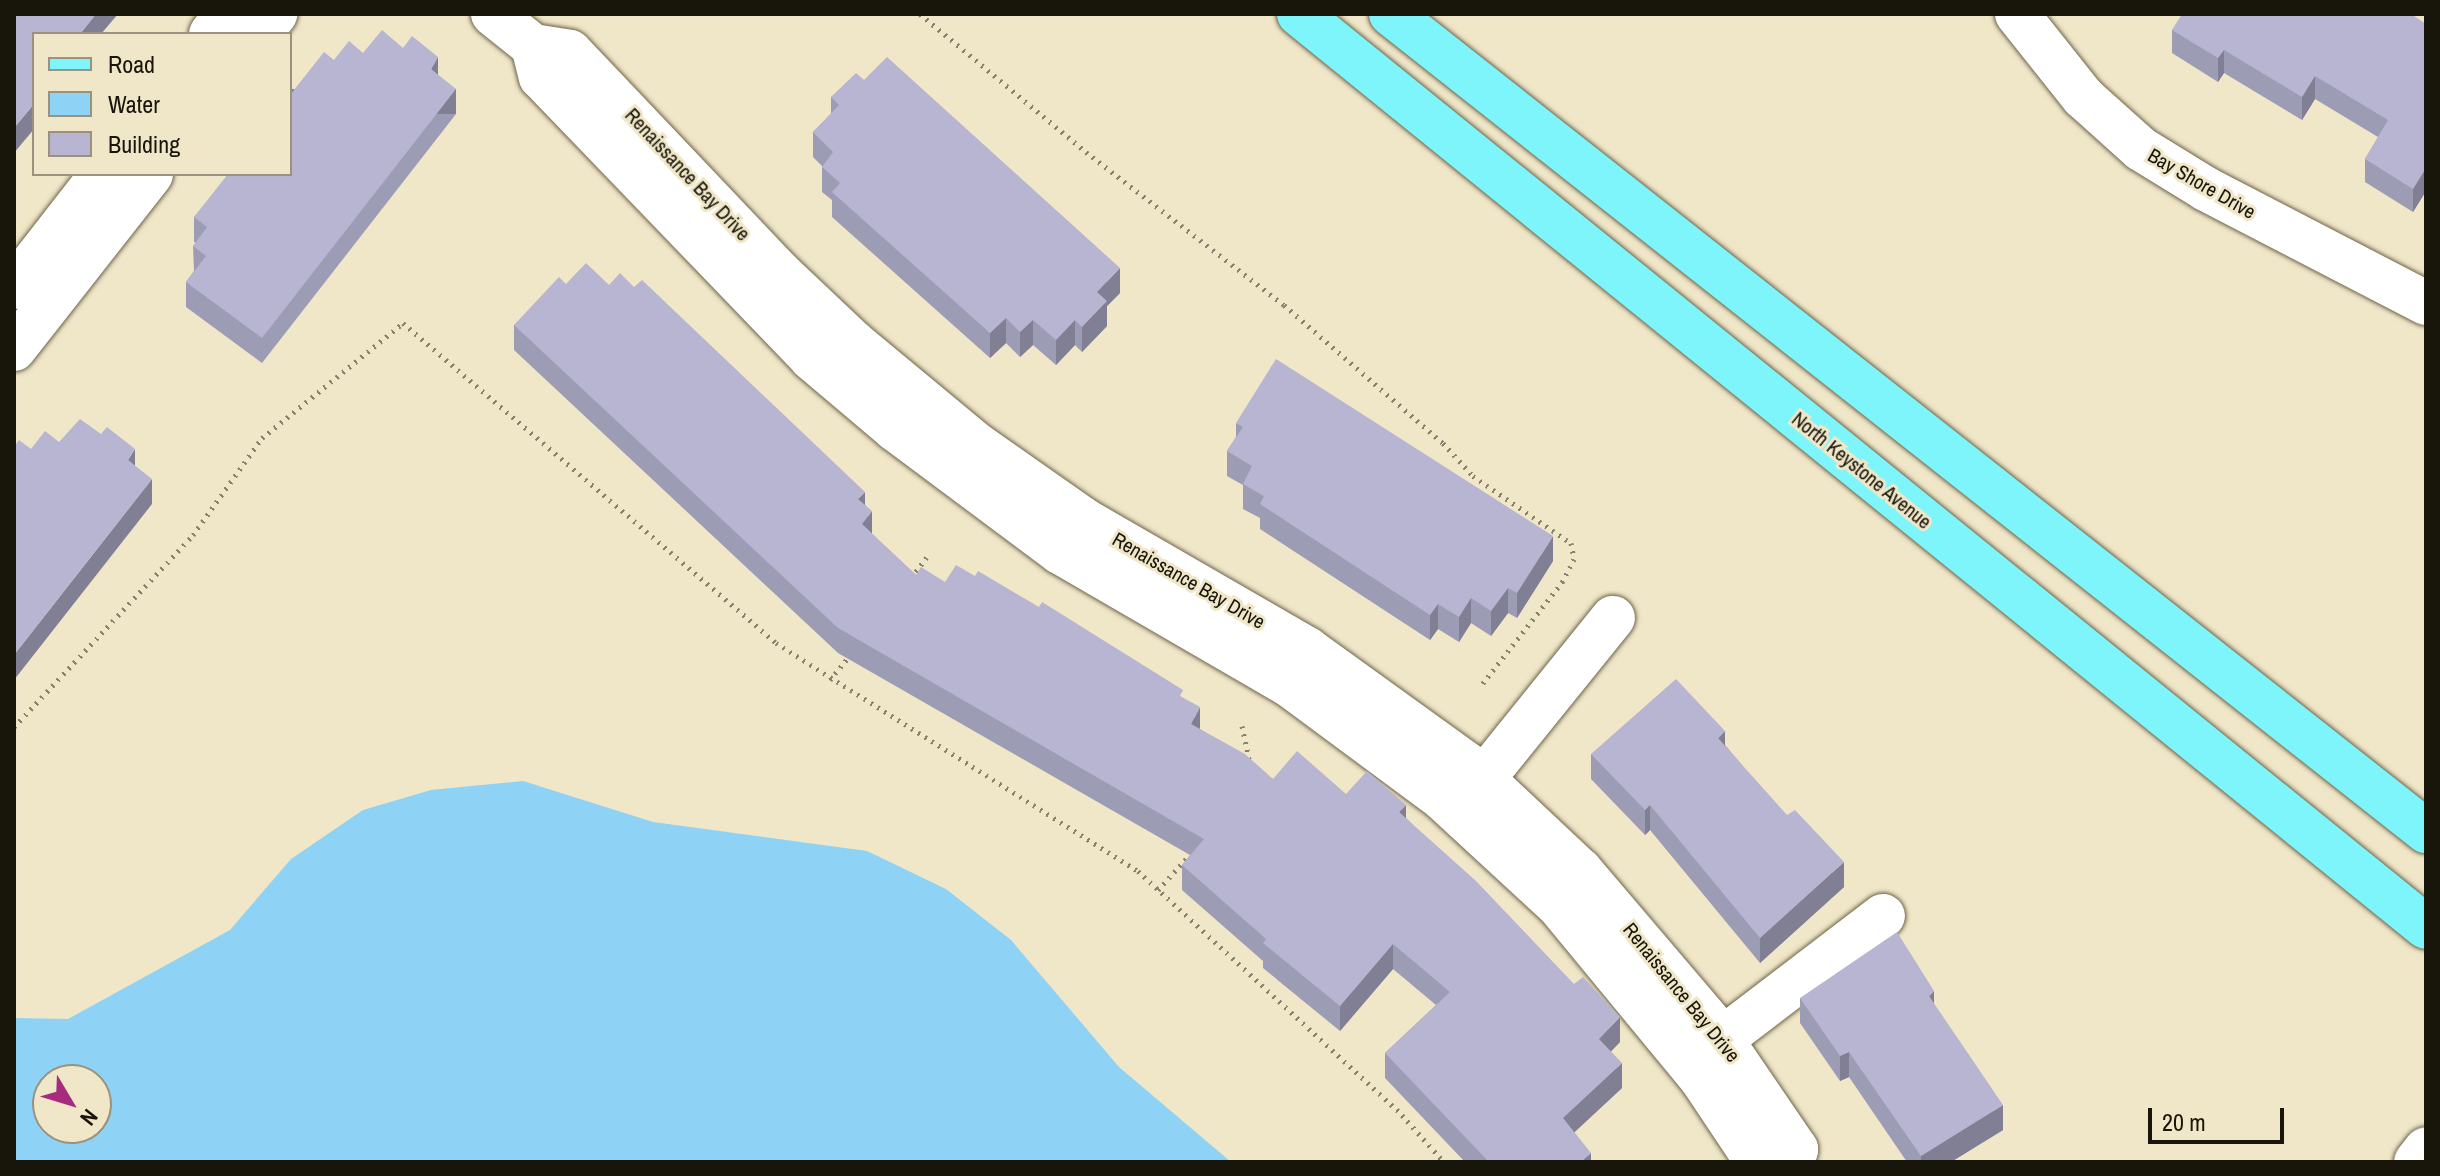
<!DOCTYPE html>
<style>
body{margin:0}
#map{position:relative;width:2440px;height:1176px;overflow:hidden;background:#f0e6c8;font-family:"Archivo Narrow",sans-serif}
div>[style]{position:absolute}
.water>*{inset:0;background:#8ed3f6}
.path>*{height:5px;margin-top:-2.5px;transform-origin:0;background:repeating-linear-gradient(90deg,#88816c 0 2px,transparent 0 8px)}
.roads{filter:drop-shadow(0 0 2px #6d644a) drop-shadow(0 0 2px #6d644a)}
.minor>*{height:44px;margin:-22px;padding:0 22px;transform-origin:22px;border-radius:22px;background:#fff}
.major>*{height:44px;margin:-22px;padding:0 22px;transform-origin:22px;border-radius:22px;background:#7df5fb}
.wall>*{inset:0;background:#9d9cb5}
.shaded-wall>*{inset:0;background:#807f93;transform-origin:0 0}
.building>*{inset:0;background:#b7b5d2}
span{translate:-50% -50%;white-space:nowrap;text-align:center;line-height:1.15;-webkit-text-stroke:6px #f0e6c8;paint-order:stroke}
.street-label{font-size:20px;color:#18150a}
.frame{position:absolute;inset:0;border:16px solid #18150a;pointer-events:none}
.legend{position:absolute;left:32px;top:32px;width:260px;height:144px;box-sizing:border-box;background:#f0e6c8;border:2px solid #9a927c;margin:0;padding:10px 14px;list-style:none;font-size:24px;color:#18150a}
.legend li{display:flex;align-items:center;gap:16px;height:40px}
.legend b{width:40px;border:2px solid #9a927c}
.north{position:absolute;left:32px;top:1064px;width:80px;height:80px;box-sizing:border-box;background:#f0e6c8;border:2px solid #9a927c;border-radius:50%;rotate:128deg;font-size:22px;font-weight:700;line-height:32px;text-align:center;color:#18150a}
.north::after{content:'';display:block;margin:auto;width:28px;height:36px;background:#a72b7f;clip-path:polygon(50% 0,100% 100%,50% 72%,0 100%)}
.scale{position:absolute;left:2148px;top:1108px;width:136px;height:36px;box-sizing:border-box;border:4px solid #18150a;border-top:0;padding-left:10px;font-size:24px;line-height:28px;white-space:nowrap;color:#18150a;-webkit-text-stroke:6px #f0e6c8;paint-order:stroke}
</style>
<div id="map">
<div class="water">
<div style="clip-path:polygon(evenodd,523px 781px,653px 822px,867px 851px,946px 889px,1011px 940px,1119px 1067px,1231px 1162px,14px 1162px,14px 1018px,68px 1019px,230px 930px,291px 859px,363px 810px,431px 790px,523px 781px,48px 1080px,96px 1080px,96px 1128px,48px 1128px,48px 1080px)"></div>
</div>
<div class="path">
<div style="left:920px;top:14px;width:216px;rotate:39.7deg"></div>
<div style="left:1086px;top:152px;width:250px;rotate:37.7deg"></div>
<div style="left:1284px;top:305px;width:211px;rotate:41deg"></div>
<div style="left:1443px;top:443px;width:45px;rotate:47.7deg"></div>
<div style="left:1473px;top:476px;width:119px;rotate:34.4deg"></div>
<div style="left:1571px;top:543px;width:16px;rotate:79deg"></div>
<div style="left:1574px;top:559px;width:25px;rotate:117deg"></div>
<div style="left:1563px;top:581px;width:135px;rotate:128.1deg"></div>
<div style="left:911px;top:578px;width:26px;rotate:-53deg"></div>
<div style="left:830px;top:680px;width:32px;rotate:-51deg"></div>
<div style="left:1242px;top:726px;width:35px;rotate:78deg"></div>
<div style="left:14px;top:727px;width:262px;rotate:-47deg"></div>
<div style="left:193px;top:535px;width:119px;rotate:-54.6deg"></div>
<div style="left:262px;top:438px;width:182px;rotate:-39.2deg"></div>
<div style="left:403px;top:323px;width:491px;rotate:40.6deg"></div>
<div style="left:776px;top:643px;width:428px;rotate:32.2deg"></div>
<div style="left:1138px;top:871px;width:359px;rotate:42.7deg"></div>
<div style="left:1402px;top:1115px;width:63px;rotate:48.2deg"></div>
<div style="left:1158px;top:890px;width:54px;rotate:-48deg"></div>
</div>
<div class="roads">
<div class="minor">
<div style="left:493px;top:14px;width:51px;rotate:38.7deg"></div>
<div style="left:533px;top:46px;width:37px;rotate:9deg"></div>
<div style="left:570px;top:52px;width:305px;rotate:46.5deg"></div>
<div style="left:780px;top:273px;width:102px;rotate:43.4deg"></div>
<div style="left:854px;top:343px;width:160px;rotate:39.7deg"></div>
<div style="left:977px;top:445px;width:131px;rotate:35deg"></div>
<div style="left:1084px;top:520px;width:258px;rotate:30deg"></div>
<div style="left:1307px;top:649px;width:198px;rotate:35.8deg"></div>
<div style="left:1468px;top:765px;width:154px;rotate:43.2deg"></div>
<div style="left:1580px;top:870px;width:201px;rotate:49.6deg"></div>
<div style="left:1710px;top:1023px;width:153px;rotate:55.7deg"></div>
<div style="left:1796px;top:1149px;width:13px;rotate:103deg"></div>
<div style="left:2017px;top:14px;width:106px;rotate:51.5deg"></div>
<div style="left:2083px;top:97px;width:78px;rotate:41.9deg"></div>
<div style="left:2141px;top:149px;width:76px;rotate:31.6deg"></div>
<div style="left:2206px;top:189px;width:248px;rotate:27.4deg"></div>
<div style="left:211px;top:34px;width:25px;rotate:-53deg"></div>
<div style="left:259px;top:34px;width:26px;rotate:-51deg"></div>
<div style="left:533px;top:46px;width:32px;rotate:76deg"></div>
<div style="left:541px;top:77px;width:390px;rotate:46.1deg"></div>
<div style="left:811px;top:358px;width:110px;rotate:40.2deg"></div>
<div style="left:895px;top:429px;width:206px;rotate:36.7deg"></div>
<div style="left:1060px;top:552px;width:263px;rotate:30.1deg"></div>
<div style="left:1288px;top:684px;width:192px;rotate:36.5deg"></div>
<div style="left:1442px;top:798px;width:159px;rotate:42.7deg"></div>
<div style="left:1559px;top:906px;width:223px;rotate:50.5deg"></div>
<div style="left:1701px;top:1078px;width:101px;rotate:56.3deg"></div>
<div style="left:14px;top:287px;width:143px;rotate:-52.1deg"></div>
<div style="left:14px;top:349px;width:222px;rotate:-51.9deg"></div>
<div style="left:1466px;top:800px;width:234px;rotate:-51.1deg"></div>
<div style="left:1701px;top:1055px;width:229px;rotate:-37.4deg"></div>
<div style="left:2416px;top:1162px;width:16px;rotate:-52deg"></div>
</div>
<div class="major">
<div style="left:1299px;top:14px;width:1450px;rotate:39.01deg"></div>
<div style="left:1391px;top:14px;width:1319px;rotate:38.29deg"></div>
</div>
</div>
<div class="wall">
<div style="clip-path:polygon(2426px 24px,2426px 191px,2413px 212px,2365px 182px,2365px 159px,2378px 137px,2315px 99px,2302px 120px,2224px 73px,2218px 82px,2172px 53px,2172px 30px)"></div>
<div style="clip-path:polygon(363px 53px,438px 75px,456px 114px,262px 363px,186px 307px,186px 282px,194px 271px,193px 246px,196px 243px,194px 242px,194px 217px,334px 60px)"></div>
<div style="clip-path:polygon(864px 80px,1120px 293px,1107px 306px,1107px 326px,1082px 352px,1075px 345px,1056px 365px,1033px 345px,1020px 357px,1006px 343px,990px 358px,832px 217px,832px 200px,822px 192px,822px 166px,813px 157px,813px 132px,831px 114px,831px 97px)"></div>
<div style="clip-path:polygon(566px 284px,609px 285px,865px 504px,872px 534px,916px 575px,945px 582px,1183px 698px,1200px 729px,1273px 779px,1346px 794px,1406px 818px,1620px 1042px,1611px 1051px,1622px 1088px,1574px 1132px,1591px 1162px,1465px 1162px,1385px 1078px,1385px 1053px,1436px 1005px,1393px 969px,1340px 1031px,1263px 968px,1263px 961px,1182px 890px,1182px 865px,1190px 855px,838px 653px,514px 350px,514px 325px)"></div>
<div style="clip-path:polygon(1236px 423px,1553px 561px,1517px 618px,1508px 613px,1491px 636px,1471px 623px,1459px 642px,1438px 629px,1430px 640px,1260px 529px,1260px 518px,1243px 509px,1243px 485px,1227px 476px,1227px 451px,1236px 437px)"></div>
<div style="clip-path:polygon(1725px 745px,1844px 887px,1760px 963px,1650px 830px,1645px 835px,1591px 779px,1591px 754px)"></div>
<div style="clip-path:polygon(1800px 998px,1934px 1004px,2003px 1130px,1951px 1162px,1907px 1162px,1849px 1077px,1840px 1081px,1800px 1023px)"></div>
</div>
<div class="shaded-wall">
<div style="clip-path:polygon(96px 14px,118px 14px,101px 34px,80px 34px)"></div>
<div style="clip-path:polygon(2224px 50px,2224px 73px,2218px 82px,2218px 58px)"></div>
<div style="clip-path:polygon(438px 57px,438px 82px,431px 69px)"></div>
<div style="clip-path:polygon(2315px 76px,2315px 99px,2302px 120px,2302px 97px)"></div>
<div style="left:456px;top:89px;width:25px;height:316px;rotate:90deg"></div>
<div style="clip-path:polygon(34px 104px,34px 129px,14px 153px,14px 128px)"></div>
<div style="clip-path:polygon(2426px 168px,2426px 191px,2413px 212px,2413px 189px)"></div>
<div style="clip-path:polygon(1120px 268px,1120px 293px,1107px 306px,1107px 326px,1082px 352px,1082px 327px,1097px 292px)"></div>
<div style="clip-path:polygon(1006px 318px,1006px 343px,990px 358px,990px 333px)"></div>
<div style="clip-path:polygon(1033px 320px,1033px 345px,1020px 357px,1020px 332px)"></div>
<div style="clip-path:polygon(1075px 320px,1075px 345px,1056px 365px,1056px 340px)"></div>
<div style="clip-path:polygon(135px 449px,135px 474px,128px 460px)"></div>
<div style="clip-path:polygon(152px 479px,152px 504px,14px 680px,14px 655px)"></div>
<div style="clip-path:polygon(865px 492px,865px 517px,858px 499px)"></div>
<div style="clip-path:polygon(872px 511px,872px 536px,862px 524px)"></div>
<div style="clip-path:polygon(1553px 536px,1553px 561px,1517px 618px,1517px 593px)"></div>
<div style="clip-path:polygon(1508px 588px,1508px 613px,1491px 636px,1491px 611px)"></div>
<div style="clip-path:polygon(1471px 598px,1471px 623px,1459px 642px,1459px 617px)"></div>
<div style="clip-path:polygon(1438px 604px,1438px 629px,1430px 640px,1430px 615px)"></div>
<div style="clip-path:polygon(1200px 707px,1200px 732px,1191px 724px)"></div>
<div style="clip-path:polygon(1725px 731px,1725px 756px,1718px 738px)"></div>
<div style="clip-path:polygon(1406px 805px,1406px 830px,1399px 812px)"></div>
<div style="clip-path:polygon(1650px 805px,1650px 830px,1645px 835px,1645px 810px)"></div>
<div style="clip-path:polygon(1844px 862px,1844px 887px,1760px 963px,1760px 938px)"></div>
<div style="clip-path:polygon(1393px 944px,1393px 969px,1340px 1031px,1340px 1006px)"></div>
<div style="clip-path:polygon(1934px 991px,1934px 1016px,1929px 996px)"></div>
<div style="clip-path:polygon(1620px 1017px,1620px 1042px,1599px 1064px,1599px 1039px)"></div>
<div style="clip-path:polygon(1849px 1052px,1849px 1077px,1840px 1081px,1840px 1056px)"></div>
<div style="clip-path:polygon(1622px 1063px,1622px 1088px,1563px 1143px,1563px 1118px)"></div>
<div style="clip-path:polygon(2003px 1105px,2003px 1130px,1951px 1162px,1921px 1162px,1921px 1156px)"></div>
<div style="clip-path:polygon(1591px 1153px,1591px 1162px,1581px 1162px)"></div>
</div>
<div class="building">
<div style="clip-path:polygon(14px 14px,96px 14px,80px 34px,34px 34px,34px 104px,14px 128px)"></div>
<div style="clip-path:polygon(2182px 14px,2411px 14px,2426px 24px,2426px 168px,2413px 189px,2365px 159px,2388px 120px,2315px 76px,2302px 97px,2224px 50px,2218px 58px,2172px 30px)"></div>
<div style="clip-path:polygon(382px 30px,403px 48px,412px 36px,438px 57px,431px 69px,456px 89px,262px 338px,186px 282px,206px 256px,193px 246px,207px 227px,194px 217px,228px 174px,290px 174px,290px 95px,324px 52px,334px 60px,349px 41px,363px 53px)"></div>
<div style="clip-path:polygon(887px 57px,1120px 268px,1097px 292px,1107px 301px,1082px 327px,1075px 320px,1056px 340px,1033px 320px,1020px 332px,1006px 318px,990px 333px,832px 192px,840px 183px,822px 167px,833px 152px,813px 132px,839px 105px,831px 97px,856px 73px,864px 80px)"></div>
<div style="clip-path:polygon(586px 263px,609px 285px,620px 273px,634px 287px,642px 280px,865px 492px,858px 499px,872px 511px,862px 524px,916px 575px,921px 567px,945px 582px,956px 565px,975px 576px,978px 571px,1039px 607px,1042px 602px,1183px 690px,1180px 696px,1200px 707px,1191px 724px,1245px 754px,1273px 779px,1297px 751px,1346px 794px,1367px 771px,1406px 805px,1399px 812px,1476px 881px,1574px 984px,1583px 977px,1620px 1017px,1599px 1039px,1622px 1063px,1563px 1118px,1591px 1153px,1581px 1162px,1489px 1162px,1385px 1053px,1450px 992px,1393px 944px,1340px 1006px,1263px 943px,1266px 939px,1182px 865px,1204px 839px,838px 628px,514px 325px,559px 277px,566px 284px)"></div>
<div style="clip-path:polygon(1276px 359px,1553px 536px,1517px 593px,1508px 588px,1491px 611px,1471px 598px,1459px 617px,1438px 604px,1430px 615px,1260px 504px,1264px 496px,1243px 484px,1252px 466px,1227px 451px,1243px 427px,1236px 423px)"></div>
<div style="clip-path:polygon(80px 419px,101px 434px,107px 427px,135px 449px,128px 460px,152px 479px,14px 655px,14px 447px,19px 440px,31px 449px,45px 431px,59px 442px)"></div>
<div style="clip-path:polygon(1676px 679px,1725px 731px,1718px 738px,1787px 815px,1795px 810px,1844px 862px,1760px 938px,1650px 805px,1645px 810px,1591px 754px)"></div>
<div style="clip-path:polygon(1897px 932px,1934px 991px,1929px 996px,2003px 1105px,1921px 1156px,1849px 1052px,1840px 1056px,1800px 998px)"></div>
</div>
<div class="street-label">
<span style="left:688px;top:174px;rotate:47deg">Renaissance Bay Drive</span>
<span style="left:2202px;top:183px;rotate:30deg">Bay Shore Drive</span>
<span style="left:1862px;top:470px;rotate:39deg">North Keystone Avenue</span>
<span style="left:1189px;top:580px;rotate:30deg">Renaissance Bay Drive</span>
<span style="left:1682px;top:992px;rotate:51deg">Renaissance Bay Drive</span>
</div>
<div class="frame"></div>
<ul class="legend">
<li><b style="height:10px;background:#7df5fb"></b>Road</li>
<li><b style="height:22px;background:#8ed3f6"></b>Water</li>
<li><b style="height:22px;background:#b7b5d2"></b>Building</li>
</ul>
<div class="north">N</div>
<div class="scale">20 m</div>
</div>
